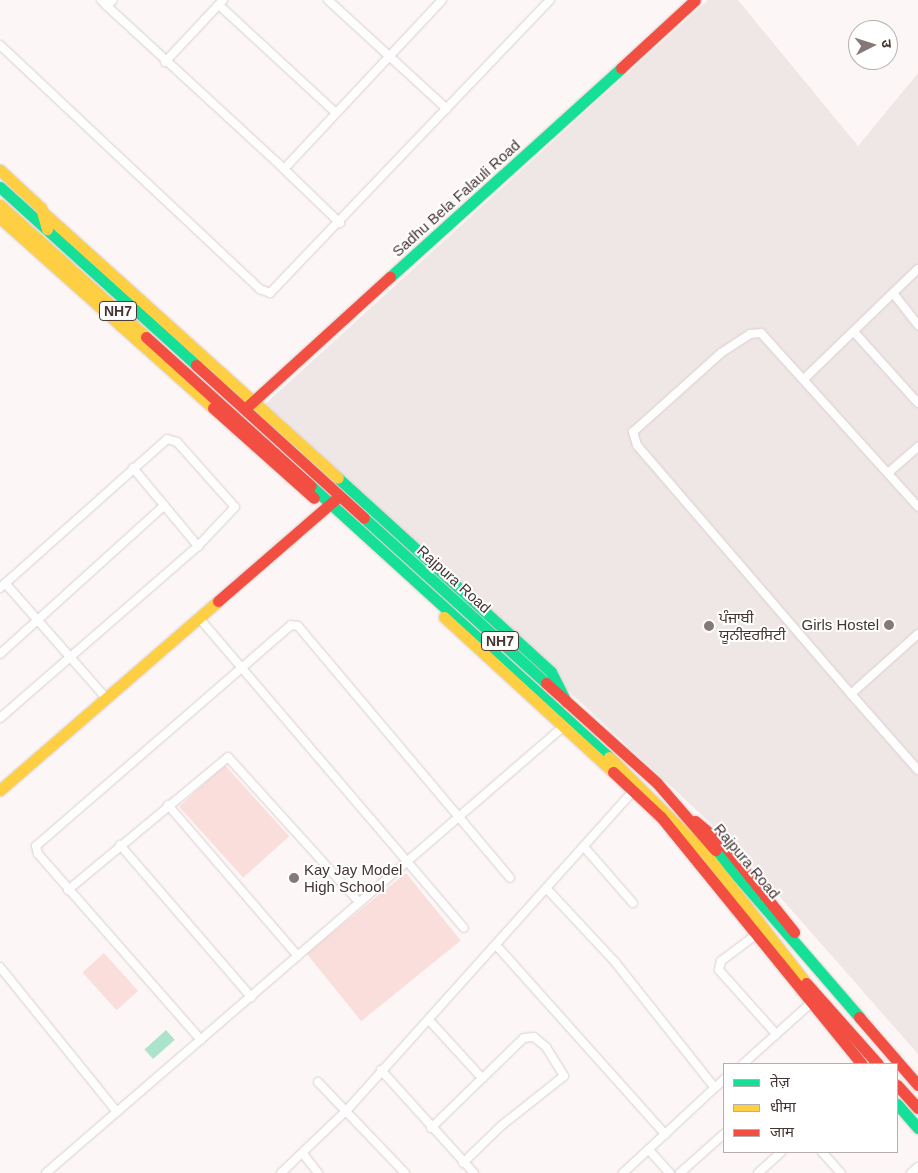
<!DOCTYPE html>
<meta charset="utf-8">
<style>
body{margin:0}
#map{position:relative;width:918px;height:1173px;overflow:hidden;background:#fcf7f6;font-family:Helvetica,"Noto Sans Devanagari","Noto Sans Gurmukhi",sans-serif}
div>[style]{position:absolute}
.built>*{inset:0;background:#efe7e6}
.green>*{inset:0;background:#fadedc;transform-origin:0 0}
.water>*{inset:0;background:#ace3cd;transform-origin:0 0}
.roads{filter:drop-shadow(0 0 1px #d9cfce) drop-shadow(0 0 1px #d9cfce)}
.street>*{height:8px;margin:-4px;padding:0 4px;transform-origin:4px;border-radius:4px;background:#fffefe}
.fast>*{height:11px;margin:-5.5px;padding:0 5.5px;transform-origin:5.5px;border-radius:5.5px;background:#16e098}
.slow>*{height:11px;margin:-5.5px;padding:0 5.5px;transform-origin:5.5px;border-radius:5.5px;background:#ffcf43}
.jam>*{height:11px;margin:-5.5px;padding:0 5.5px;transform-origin:5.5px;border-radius:5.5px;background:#f24e42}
.dots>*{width:14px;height:14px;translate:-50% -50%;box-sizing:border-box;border:2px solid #fff;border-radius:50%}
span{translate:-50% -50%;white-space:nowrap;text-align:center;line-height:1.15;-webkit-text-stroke:4px #fff;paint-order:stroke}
.shield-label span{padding:1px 4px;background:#fff;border:1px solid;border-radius:4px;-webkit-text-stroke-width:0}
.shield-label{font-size:14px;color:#453533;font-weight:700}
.street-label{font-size:15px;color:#453533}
.poi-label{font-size:15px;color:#453533}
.left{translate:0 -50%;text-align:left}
.right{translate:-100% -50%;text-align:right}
.legend{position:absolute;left:723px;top:1063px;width:175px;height:90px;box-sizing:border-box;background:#fff;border:1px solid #b5aead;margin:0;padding:6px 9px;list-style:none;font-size:15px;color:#453533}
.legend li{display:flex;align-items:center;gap:10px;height:25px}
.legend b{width:25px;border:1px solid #b5aead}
.north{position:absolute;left:848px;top:20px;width:50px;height:50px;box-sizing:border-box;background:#fff;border:1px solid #b5aead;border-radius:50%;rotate:85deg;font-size:14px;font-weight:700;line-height:20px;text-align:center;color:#453533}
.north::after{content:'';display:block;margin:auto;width:18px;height:22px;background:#857977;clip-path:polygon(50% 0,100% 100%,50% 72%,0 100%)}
</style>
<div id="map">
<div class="built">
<div style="clip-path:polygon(708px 0,738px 0,858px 146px,918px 73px,918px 1054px,736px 847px,263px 406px)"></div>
</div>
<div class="green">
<div style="left:225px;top:765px;width:96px;height:62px;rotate:48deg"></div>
<div style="left:406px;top:873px;width:87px;height:128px;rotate:51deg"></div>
<div style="left:104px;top:953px;width:51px;height:29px;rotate:48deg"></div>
</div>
<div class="water">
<div style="left:166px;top:1030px;width:13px;height:29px;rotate:48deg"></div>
</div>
<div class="roads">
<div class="street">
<div style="left:101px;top:0;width:8px;rotate:45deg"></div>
<div style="left:107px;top:6px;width:8px;rotate:-45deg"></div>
<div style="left:328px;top:0;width:161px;rotate:42.5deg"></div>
<div style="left:219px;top:5px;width:159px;rotate:42.7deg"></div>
<div style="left:107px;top:6px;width:241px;rotate:42.6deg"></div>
<div style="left:284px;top:169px;width:231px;rotate:-46.9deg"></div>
<div style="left:0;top:45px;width:357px;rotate:43.2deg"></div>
<div style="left:260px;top:289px;width:11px;rotate:22deg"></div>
<div style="left:270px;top:293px;width:405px;rotate:-46.3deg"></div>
<div style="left:165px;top:62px;width:85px;rotate:-46.9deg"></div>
<div style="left:284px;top:169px;width:78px;rotate:44deg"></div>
<div style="left:893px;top:293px;width:41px;rotate:52deg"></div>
<div style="left:855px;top:333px;width:94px;rotate:48deg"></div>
<div style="left:804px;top:379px;width:158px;rotate:-44deg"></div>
<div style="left:133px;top:468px;width:102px;rotate:50.2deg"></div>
<div style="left:888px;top:473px;width:40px;rotate:-41deg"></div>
<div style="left:5px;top:583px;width:154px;rotate:48.7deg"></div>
<div style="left:0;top:588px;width:224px;rotate:-41.7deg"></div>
<div style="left:167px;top:439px;width:10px;rotate:17deg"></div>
<div style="left:177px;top:442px;width:87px;rotate:48.3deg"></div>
<div style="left:235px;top:507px;width:54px;rotate:133.5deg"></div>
<div style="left:198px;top:546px;width:262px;rotate:139deg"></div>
<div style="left:200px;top:619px;width:406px;rotate:49.5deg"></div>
<div style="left:918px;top:634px;width:90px;rotate:138.2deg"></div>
<div style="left:851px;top:694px;width:101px;rotate:48.6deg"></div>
<div style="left:0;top:654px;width:221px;rotate:-42.1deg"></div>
<div style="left:851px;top:694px;width:328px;rotate:-130.7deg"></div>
<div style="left:637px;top:445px;width:14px;rotate:-107deg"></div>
<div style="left:633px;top:432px;width:118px;rotate:-41.9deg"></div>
<div style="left:721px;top:353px;width:35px;rotate:-33deg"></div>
<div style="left:750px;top:334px;width:11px;rotate:-5deg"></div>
<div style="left:761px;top:333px;width:234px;rotate:47.9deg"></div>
<div style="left:168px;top:805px;width:199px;rotate:49.3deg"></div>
<div style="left:120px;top:845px;width:201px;rotate:49.2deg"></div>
<div style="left:585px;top:848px;width:73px;rotate:48.9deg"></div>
<div style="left:547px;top:889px;width:100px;rotate:47deg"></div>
<div style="left:615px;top:962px;width:159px;rotate:51.6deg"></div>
<div style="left:68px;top:890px;width:208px;rotate:-39.7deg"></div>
<div style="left:228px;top:757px;width:195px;rotate:47.9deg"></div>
<div style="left:757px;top:934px;width:45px;rotate:143.1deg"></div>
<div style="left:721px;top:961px;width:9px;rotate:103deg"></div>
<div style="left:719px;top:970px;width:86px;rotate:48.3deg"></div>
<div style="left:496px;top:945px;width:254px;rotate:48.2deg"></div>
<div style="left:0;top:967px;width:186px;rotate:51.1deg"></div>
<div style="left:429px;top:1020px;width:79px;rotate:47.6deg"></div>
<div style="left:201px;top:1040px;width:247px;rotate:-131.2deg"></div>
<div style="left:38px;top:854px;width:8px;rotate:-104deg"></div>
<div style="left:36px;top:846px;width:337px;rotate:-40.9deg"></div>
<div style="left:291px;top:625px;width:7px;rotate:8deg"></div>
<div style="left:298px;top:626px;width:329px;rotate:49.9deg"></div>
<div style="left:743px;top:1064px;width:91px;rotate:-41.9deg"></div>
<div style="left:381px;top:1070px;width:139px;rotate:47.9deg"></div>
<div style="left:318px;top:1082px;width:126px;rotate:46.3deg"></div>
<div style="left:431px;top:1128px;width:129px;rotate:-44.1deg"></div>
<div style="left:524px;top:1038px;width:10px;rotate:-6deg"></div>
<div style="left:534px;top:1037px;width:16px;rotate:40deg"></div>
<div style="left:546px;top:1047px;width:34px;rotate:58deg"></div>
<div style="left:564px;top:1076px;width:80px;rotate:141.6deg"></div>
<div style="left:501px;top:1126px;width:53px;rotate:135.8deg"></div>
<div style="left:649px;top:1150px;width:31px;rotate:48deg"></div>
<div style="left:822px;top:1152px;width:28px;rotate:48deg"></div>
<div style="left:304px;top:1155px;width:23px;rotate:52deg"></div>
<div style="left:46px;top:1173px;width:684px;rotate:-40.79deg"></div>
<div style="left:281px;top:1173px;width:91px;rotate:-43.7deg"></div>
<div style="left:347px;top:1110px;width:430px;rotate:-48.1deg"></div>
<div style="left:623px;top:1173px;width:138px;rotate:-42.9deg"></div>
<div style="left:680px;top:1173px;width:59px;rotate:-41.6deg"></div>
<div style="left:758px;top:1173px;width:31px;rotate:-42deg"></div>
<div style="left:911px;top:1173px;width:9px;rotate:-41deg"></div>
</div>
<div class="fast">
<div style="left:0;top:187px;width:265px;rotate:42.2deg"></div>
<div style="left:390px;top:277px;width:312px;rotate:-42.1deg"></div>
<div style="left:338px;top:478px;width:288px;rotate:42.3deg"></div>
<div style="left:551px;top:672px;width:33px;rotate:63deg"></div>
<div style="left:311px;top:486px;width:403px;rotate:42.3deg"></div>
<div style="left:364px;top:518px;width:246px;rotate:42.2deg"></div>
<div style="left:715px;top:850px;width:221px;rotate:49.2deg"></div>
<div style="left:897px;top:1104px;width:32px;rotate:49deg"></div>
</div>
<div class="slow">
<div style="left:0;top:170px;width:56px;rotate:42.8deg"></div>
<div style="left:41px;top:208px;width:22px;rotate:74deg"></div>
<div style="left:0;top:205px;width:197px;rotate:42.1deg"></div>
<div style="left:45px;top:214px;width:394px;rotate:42deg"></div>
<div style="left:0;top:218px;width:285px;rotate:41.7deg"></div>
<div style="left:444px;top:617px;width:229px;rotate:42.5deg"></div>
<div style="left:609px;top:757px;width:137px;rotate:45deg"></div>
<div style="left:706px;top:854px;width:163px;rotate:52.2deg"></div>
<div style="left:0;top:790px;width:289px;rotate:-40.9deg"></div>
</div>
<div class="jam">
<div style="left:621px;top:68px;width:100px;rotate:-42.6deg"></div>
<div style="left:146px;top:337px;width:222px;rotate:42.1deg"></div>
<div style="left:196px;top:365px;width:227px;rotate:42.3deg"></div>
<div style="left:248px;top:406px;width:192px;rotate:-42.3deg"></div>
<div style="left:213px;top:408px;width:135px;rotate:41.7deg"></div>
<div style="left:218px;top:601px;width:157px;rotate:-40.9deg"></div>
<div style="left:546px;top:683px;width:149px;rotate:42deg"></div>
<div style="left:657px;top:783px;width:89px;rotate:49.1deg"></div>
<div style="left:613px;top:772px;width:66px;rotate:43.2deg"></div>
<div style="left:661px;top:817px;width:318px;rotate:50.9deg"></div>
<div style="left:695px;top:821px;width:40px;rotate:40deg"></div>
<div style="left:726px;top:847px;width:109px;rotate:51.3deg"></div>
<div style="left:806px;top:983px;width:108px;rotate:48.4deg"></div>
<div style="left:859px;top:1017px;width:90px;rotate:49.1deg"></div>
<div style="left:897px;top:1085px;width:31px;rotate:48deg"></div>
</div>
</div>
<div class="dots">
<div style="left:889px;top:625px;background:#857977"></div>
<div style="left:709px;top:626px;background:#857977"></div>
<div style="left:294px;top:878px;background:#857977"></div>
</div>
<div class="shield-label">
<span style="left:118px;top:311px">NH7</span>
<span style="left:500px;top:641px">NH7</span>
</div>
<div class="street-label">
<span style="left:456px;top:198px;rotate:-42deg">Sadhu Bela Falauli Road</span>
<span style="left:454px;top:579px;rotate:42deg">Rajpura Road</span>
<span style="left:747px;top:861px;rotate:50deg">Rajpura Road</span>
</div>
<div class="poi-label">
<span class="left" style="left:719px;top:626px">ਪੰਜਾਬੀ<br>ਯੂਨੀਵਰਸਿਟੀ</span>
<span class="right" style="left:879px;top:625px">Girls Hostel</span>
<span class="left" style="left:304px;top:878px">Kay Jay Model<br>High School</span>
</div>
<ul class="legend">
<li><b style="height:6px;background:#16e098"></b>तेज़</li>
<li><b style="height:6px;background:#ffcf43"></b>धीमा</li>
<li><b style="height:6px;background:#f24e42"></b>जाम</li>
</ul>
<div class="north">उ</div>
</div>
